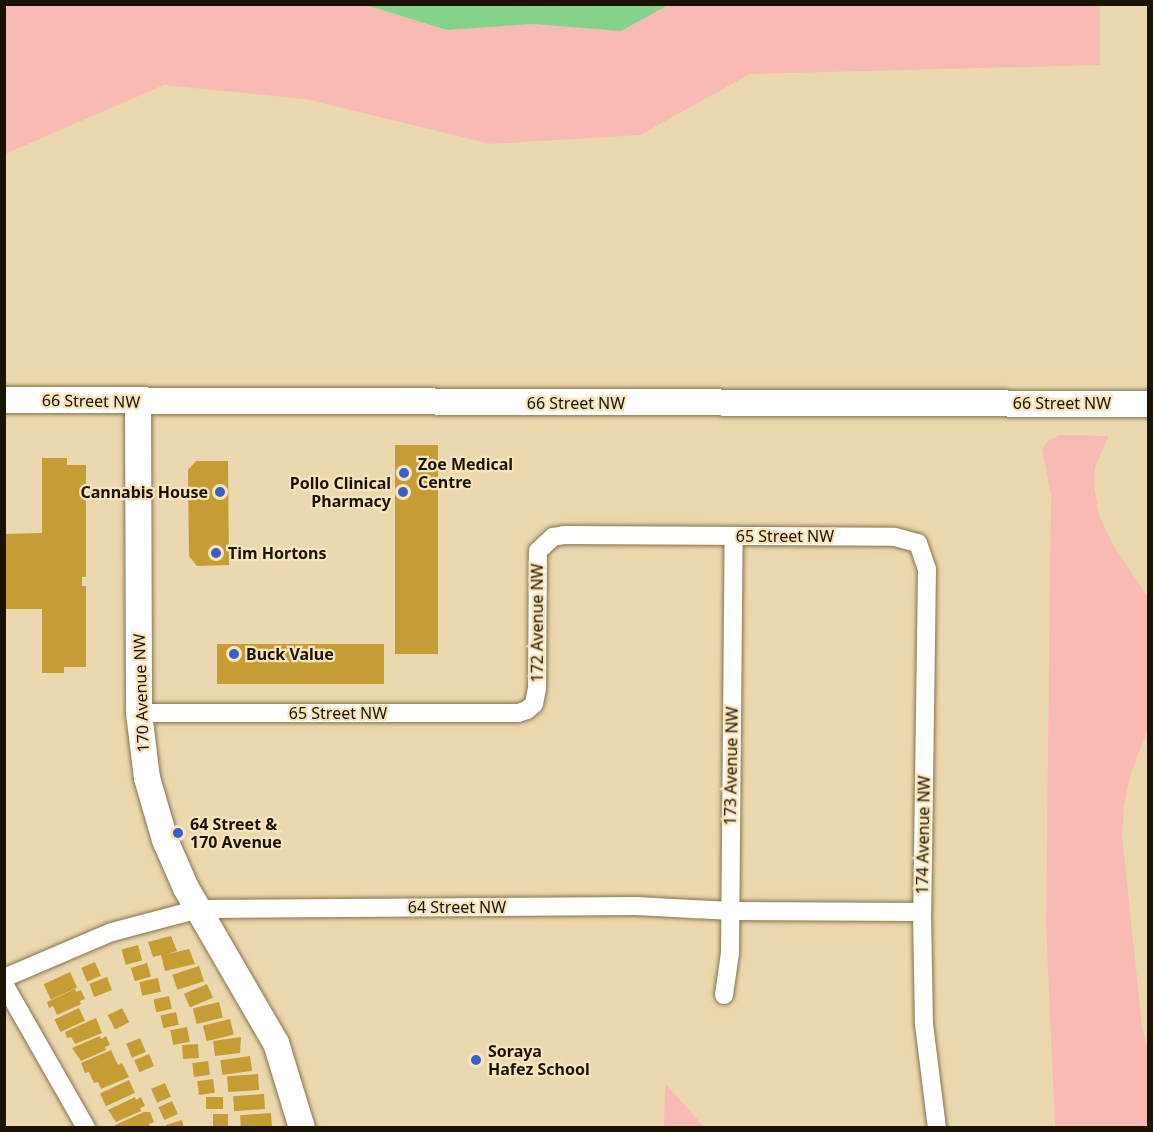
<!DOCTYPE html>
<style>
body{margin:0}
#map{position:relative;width:1153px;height:1132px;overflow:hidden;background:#ecd8ae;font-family:"Noto Sans",sans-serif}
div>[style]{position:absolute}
.green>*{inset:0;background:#f8bbb4}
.water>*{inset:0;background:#85d28a}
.building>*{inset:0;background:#c69c35;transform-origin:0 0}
.roads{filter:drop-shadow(0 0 2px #86744d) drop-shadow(0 0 2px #86744d)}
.street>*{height:18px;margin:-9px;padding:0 9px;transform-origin:9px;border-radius:9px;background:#fff}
.secondary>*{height:26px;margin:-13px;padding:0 13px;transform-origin:13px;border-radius:13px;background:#fff}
.dots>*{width:16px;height:16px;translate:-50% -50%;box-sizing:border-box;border:3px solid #f9e5bb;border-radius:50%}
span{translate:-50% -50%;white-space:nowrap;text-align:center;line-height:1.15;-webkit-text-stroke:4.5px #f9e5bb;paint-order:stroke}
.street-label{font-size:16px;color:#1a1304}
.poi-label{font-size:16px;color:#1a1304;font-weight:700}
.left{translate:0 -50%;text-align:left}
.right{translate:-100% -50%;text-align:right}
.frame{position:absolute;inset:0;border:6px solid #1a1304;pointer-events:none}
</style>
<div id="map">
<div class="green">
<div style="clip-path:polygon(5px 5px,1100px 5px,1100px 65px,750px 74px,640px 135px,491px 144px,305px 99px,164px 85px,5px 154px)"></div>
<div style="clip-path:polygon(1059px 435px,1109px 436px,1095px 467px,1094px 486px,1099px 515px,1112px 543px,1148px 597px,1148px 729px,1131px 773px,1124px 805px,1122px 835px,1142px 1027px,1148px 1051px,1148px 1127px,1055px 1127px,1046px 925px,1051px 495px,1042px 449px,1048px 441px)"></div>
<div style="clip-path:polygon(665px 1083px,704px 1127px,664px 1127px)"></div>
</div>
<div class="water">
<div style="clip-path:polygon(366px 5px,668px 4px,668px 5px,621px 31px,533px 24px,447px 30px)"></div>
</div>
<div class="building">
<div style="left:395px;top:445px;width:43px;height:209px"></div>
<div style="clip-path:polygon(42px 458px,67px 458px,67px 465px,86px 465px,86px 577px,82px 577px,82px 586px,86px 586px,86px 667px,64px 667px,64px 673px,42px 673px,42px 609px,4px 609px,4px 534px,42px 533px)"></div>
<div style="clip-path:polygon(196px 461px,228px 461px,229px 565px,197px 566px,189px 556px,188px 470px)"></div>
<div style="left:217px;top:644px;width:167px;height:40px"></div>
<div style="clip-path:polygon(171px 936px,177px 951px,164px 955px,189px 949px,195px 964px,165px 971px,161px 955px,153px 957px,148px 942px)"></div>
<div style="left:138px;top:945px;width:16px;height:17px;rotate:75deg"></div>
<div style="left:95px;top:962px;width:15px;height:15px;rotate:67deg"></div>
<div style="left:147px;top:963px;width:14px;height:17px;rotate:73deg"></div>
<div style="left:199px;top:966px;width:16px;height:28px;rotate:72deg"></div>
<div style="left:70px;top:972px;width:17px;height:29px;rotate:65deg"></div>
<div style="left:107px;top:977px;width:14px;height:19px;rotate:69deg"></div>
<div style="left:158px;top:978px;width:14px;height:19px;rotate:78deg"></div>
<div style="left:207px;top:984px;width:15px;height:25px;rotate:67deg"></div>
<div style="clip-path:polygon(75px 989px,76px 992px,81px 990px,85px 999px,80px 1001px,81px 1004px,57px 1015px,53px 1006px,49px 1008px,47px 1002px)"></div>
<div style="left:169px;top:996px;width:13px;height:16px;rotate:77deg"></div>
<div style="left:219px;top:1002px;width:16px;height:27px;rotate:76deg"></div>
<div style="left:79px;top:1008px;width:14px;height:27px;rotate:65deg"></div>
<div style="left:122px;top:1008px;width:16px;height:16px;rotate:63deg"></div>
<div style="left:176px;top:1012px;width:13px;height:16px;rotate:77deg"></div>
<div style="clip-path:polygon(96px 1018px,102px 1033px,75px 1044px,71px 1037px,67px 1038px,65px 1032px)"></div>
<div style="left:230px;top:1019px;width:16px;height:28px;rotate:76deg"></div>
<div style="left:187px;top:1027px;width:15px;height:17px;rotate:79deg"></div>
<div style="clip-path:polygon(100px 1036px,101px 1039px,106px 1036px,110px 1045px,105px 1047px,106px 1050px,81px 1061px,72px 1048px)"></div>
<div style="clip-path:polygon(241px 1037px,240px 1053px,215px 1056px,213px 1041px)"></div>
<div style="left:140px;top:1038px;width:15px;height:15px;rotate:67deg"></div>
<div style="left:198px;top:1044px;width:14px;height:16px;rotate:86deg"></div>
<div style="clip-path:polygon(111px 1050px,118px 1065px,122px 1063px,129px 1077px,101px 1089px,98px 1082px,94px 1083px,89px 1072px,85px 1073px,81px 1063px)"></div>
<div style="left:149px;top:1054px;width:13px;height:16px;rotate:67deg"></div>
<div style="left:250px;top:1056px;width:15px;height:30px;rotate:82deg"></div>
<div style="left:208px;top:1061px;width:14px;height:16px;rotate:82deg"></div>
<div style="left:258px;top:1074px;width:16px;height:31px;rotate:86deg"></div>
<div style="left:213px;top:1079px;width:14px;height:16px;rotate:82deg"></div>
<div style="left:129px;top:1080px;width:14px;height:32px;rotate:65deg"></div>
<div style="left:165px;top:1083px;width:15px;height:15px;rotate:67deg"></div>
<div style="left:264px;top:1094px;width:15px;height:31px;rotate:86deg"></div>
<div style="clip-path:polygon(135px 1097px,136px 1100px,141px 1097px,145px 1106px,140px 1108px,141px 1111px,116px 1122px,108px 1110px)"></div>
<div style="left:223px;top:1097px;width:12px;height:17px;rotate:90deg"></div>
<div style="left:172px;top:1101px;width:14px;height:15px;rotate:65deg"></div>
<div style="clip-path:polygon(144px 1112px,150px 1112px,154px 1122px,149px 1124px,150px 1127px,117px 1128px,115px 1125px)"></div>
<div style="left:271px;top:1113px;width:15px;height:31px;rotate:86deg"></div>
<div style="left:228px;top:1114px;width:13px;height:15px;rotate:90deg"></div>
<div style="clip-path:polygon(182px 1120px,184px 1128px,167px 1128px,166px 1125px)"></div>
</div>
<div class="roads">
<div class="street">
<div style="left:139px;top:713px;width:379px"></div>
<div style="left:518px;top:713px;width:9px;rotate:-18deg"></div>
<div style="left:527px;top:710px;width:9px;rotate:-41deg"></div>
<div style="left:534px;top:704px;width:16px;rotate:-79deg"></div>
<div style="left:537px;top:688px;width:137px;rotate:-89.6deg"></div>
<div style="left:538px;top:551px;width:21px;rotate:-43deg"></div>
<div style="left:553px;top:537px;width:11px;rotate:-10deg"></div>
<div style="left:564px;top:535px;width:331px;rotate:0.3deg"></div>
<div style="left:895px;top:537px;width:24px;rotate:15deg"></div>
<div style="left:918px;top:543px;width:28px;rotate:71deg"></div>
<div style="left:927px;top:569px;width:343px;rotate:90.8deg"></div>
<div style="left:922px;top:912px;width:112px;rotate:89deg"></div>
<div style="left:924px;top:1024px;width:105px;rotate:82.9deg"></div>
<div style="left:4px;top:978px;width:117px;rotate:-23.1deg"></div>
<div style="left:112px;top:932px;width:90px;rotate:-14.8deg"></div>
<div style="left:199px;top:909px;width:437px;rotate:-0.4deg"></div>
<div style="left:636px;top:906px;width:94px;rotate:3deg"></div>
<div style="left:730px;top:911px;width:192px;rotate:0.3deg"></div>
<div style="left:4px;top:984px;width:166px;rotate:60.3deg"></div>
<div style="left:724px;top:995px;width:42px;rotate:-81.9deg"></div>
<div style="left:730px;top:953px;width:417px;rotate:-89.5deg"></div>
</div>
<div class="secondary">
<div style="left:4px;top:400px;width:1144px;rotate:0.2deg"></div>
<div style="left:138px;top:402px;width:311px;rotate:89.8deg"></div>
<div style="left:139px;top:713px;width:65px;rotate:83deg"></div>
<div style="left:147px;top:778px;width:65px;rotate:73.8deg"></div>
<div style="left:165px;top:840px;width:52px;rotate:66.4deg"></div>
<div style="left:186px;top:888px;width:179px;rotate:59.9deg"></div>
<div style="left:276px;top:1043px;width:89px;rotate:73deg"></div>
</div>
</div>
<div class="dots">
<div style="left:404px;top:473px;background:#385fd0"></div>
<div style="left:220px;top:492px;background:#385fd0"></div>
<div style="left:403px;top:492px;background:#385fd0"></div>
<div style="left:216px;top:553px;background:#385fd0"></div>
<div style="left:234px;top:654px;background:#385fd0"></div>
<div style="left:178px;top:833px;background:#385fd0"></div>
<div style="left:476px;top:1060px;background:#385fd0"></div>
</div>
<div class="street-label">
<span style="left:91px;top:401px;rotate:1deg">66 Street NW</span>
<span style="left:576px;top:403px">66 Street NW</span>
<span style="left:1062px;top:403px">66 Street NW</span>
<span style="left:785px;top:536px">65 Street NW</span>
<span style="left:537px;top:623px;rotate:-90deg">172 Avenue NW</span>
<span style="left:141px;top:693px;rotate:-92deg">170 Avenue NW</span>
<span style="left:338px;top:713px">65 Street NW</span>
<span style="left:731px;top:766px;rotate:-89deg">173 Avenue NW</span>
<span style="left:923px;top:835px;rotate:-89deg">174 Avenue NW</span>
<span style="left:457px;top:907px">64 Street NW</span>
</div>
<div class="poi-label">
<span class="left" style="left:418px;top:473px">Zoe Medical<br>Centre</span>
<span class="right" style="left:391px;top:492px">Pollo Clinical<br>Pharmacy</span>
<span class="right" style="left:208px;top:492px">Cannabis House</span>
<span class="left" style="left:228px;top:553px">Tim Hortons</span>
<span class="left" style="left:246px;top:654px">Buck Value</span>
<span class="left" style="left:190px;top:833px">64 Street &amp;<br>170 Avenue</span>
<span class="left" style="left:488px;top:1060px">Soraya<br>Hafez School</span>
</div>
<div class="frame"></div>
</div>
